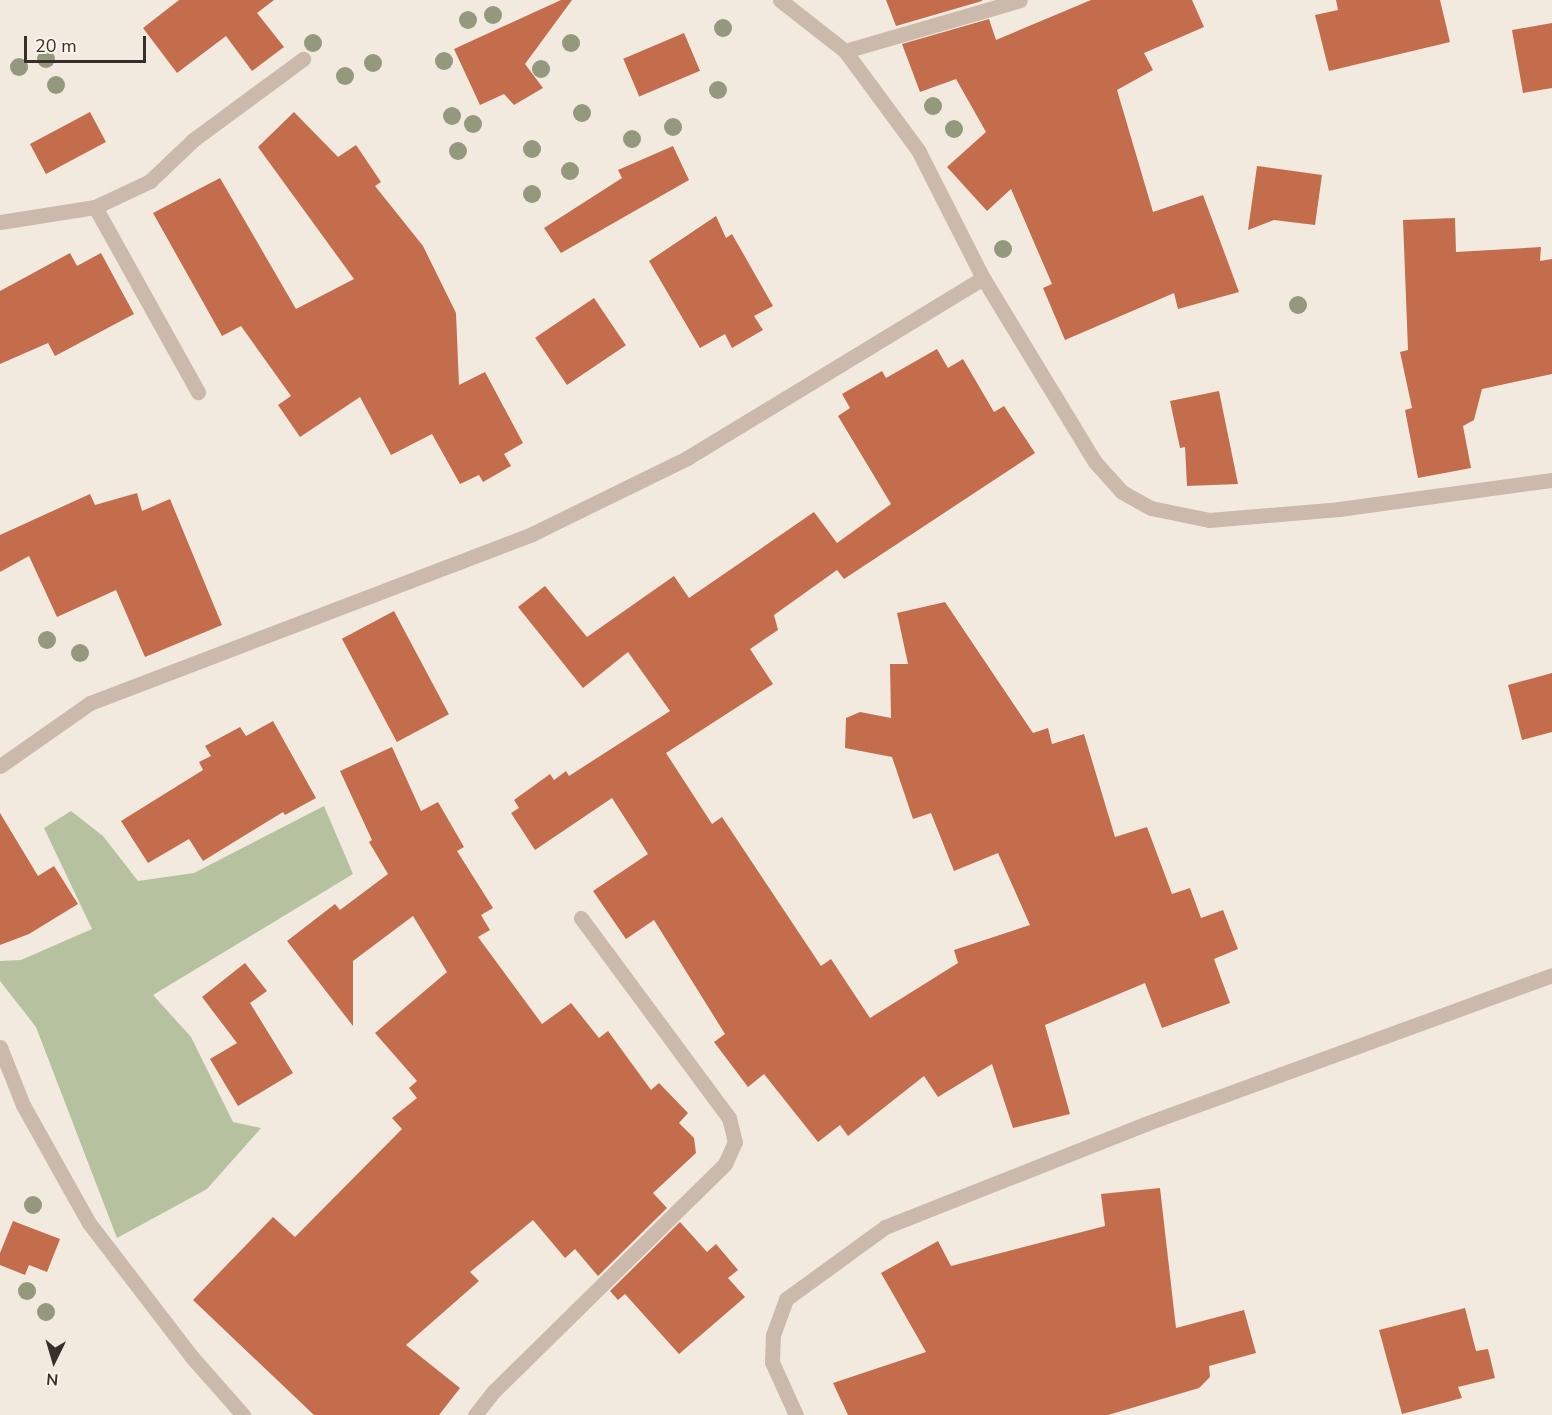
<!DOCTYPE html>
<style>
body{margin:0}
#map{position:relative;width:1552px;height:1415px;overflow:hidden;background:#f2eadf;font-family:"Nunito Sans",sans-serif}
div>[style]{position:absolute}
.green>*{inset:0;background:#b5c19f}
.building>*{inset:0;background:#c36d4d;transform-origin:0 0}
.minor>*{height:15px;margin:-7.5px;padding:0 7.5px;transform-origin:7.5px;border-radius:7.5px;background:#cbbaab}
.trees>*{width:18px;height:18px;margin:-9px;border-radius:50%;background:#94997e}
span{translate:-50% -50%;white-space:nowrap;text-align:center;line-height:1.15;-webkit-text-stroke:5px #faf4ec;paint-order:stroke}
.north{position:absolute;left:24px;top:1331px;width:60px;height:60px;-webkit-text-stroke:4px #faf4ec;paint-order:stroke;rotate:185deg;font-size:16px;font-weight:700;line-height:24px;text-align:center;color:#392f2a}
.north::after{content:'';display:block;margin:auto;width:21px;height:27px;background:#392f2a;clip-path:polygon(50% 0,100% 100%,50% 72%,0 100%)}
.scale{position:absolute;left:24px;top:36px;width:122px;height:27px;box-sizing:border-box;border:3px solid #392f2a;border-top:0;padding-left:8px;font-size:18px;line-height:21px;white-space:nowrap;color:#392f2a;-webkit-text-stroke:4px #faf4ec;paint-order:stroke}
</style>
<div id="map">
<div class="green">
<div style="clip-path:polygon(324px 806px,353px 874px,153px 995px,191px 1037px,233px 1122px,261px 1128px,207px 1189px,117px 1238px,36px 1027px,0 981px,0 961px,21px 960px,92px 929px,44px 828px,71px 811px,103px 836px,138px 881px,194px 873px)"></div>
</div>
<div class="building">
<div style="clip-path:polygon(179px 0,274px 0,257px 13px,284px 47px,252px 71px,226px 36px,177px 73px,143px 28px)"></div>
<div style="clip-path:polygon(561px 0,572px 0,525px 64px,543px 88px,514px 105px,504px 94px,480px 105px,454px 49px)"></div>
<div style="clip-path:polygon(886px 0,982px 0,982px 1px,896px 26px)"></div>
<div style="clip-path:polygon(1091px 0,1192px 0,1204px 27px,1144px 53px,1153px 70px,1117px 90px,1153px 212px,1203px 195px,1239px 292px,1178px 309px,1174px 293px,1065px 340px,1043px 288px,1052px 284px,1011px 189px,987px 211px,947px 167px,986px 132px,956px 79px,920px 92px,902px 44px,989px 19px,996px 40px)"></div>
<div style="clip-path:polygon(1336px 0,1440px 0,1450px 42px,1329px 71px,1315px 15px,1338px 10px)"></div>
<div style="clip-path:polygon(1552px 23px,1552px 88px,1523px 93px,1512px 30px)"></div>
<div style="left:684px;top:33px;width:41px;height:66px;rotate:67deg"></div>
<div style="left:90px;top:112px;width:34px;height:68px;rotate:62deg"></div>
<div style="clip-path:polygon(294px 112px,338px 157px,356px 145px,381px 182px,375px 186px,423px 246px,456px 313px,459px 385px,485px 372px,523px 443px,504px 454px,511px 466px,483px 482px,479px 475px,460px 484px,432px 434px,391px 455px,360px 397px,300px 437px,278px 405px,291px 396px,241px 326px,222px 336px,153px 213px,220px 178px,296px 309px,354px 279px,258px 147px)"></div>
<div style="clip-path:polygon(673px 146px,689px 180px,561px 253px,544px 228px,622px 178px,618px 170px)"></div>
<div style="clip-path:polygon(1257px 166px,1322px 175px,1315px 225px,1274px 220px,1248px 230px)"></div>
<div style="clip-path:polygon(716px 216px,726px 238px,732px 234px,773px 306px,754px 316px,763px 330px,732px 348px,725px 334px,700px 348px,649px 261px)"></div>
<div style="clip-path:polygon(1455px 218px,1456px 252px,1541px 247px,1540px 261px,1552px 259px,1552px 374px,1482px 389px,1474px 420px,1463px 426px,1471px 468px,1418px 478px,1405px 410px,1412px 408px,1400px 352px,1408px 350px,1403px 220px)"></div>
<div style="clip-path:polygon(70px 253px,77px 266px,101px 253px,134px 314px,55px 356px,48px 343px,0 364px,0 291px)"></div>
<div style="left:594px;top:298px;width:57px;height:71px;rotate:56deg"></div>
<div style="clip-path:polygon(937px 349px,948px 368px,963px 359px,994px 412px,1004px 406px,1035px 453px,844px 579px,837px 570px,774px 615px,778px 630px,750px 649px,773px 684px,666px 753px,712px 824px,722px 817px,821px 966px,831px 959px,870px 1018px,958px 963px,954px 950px,1030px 925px,998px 853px,954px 871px,931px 813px,913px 819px,892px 757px,845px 748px,846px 718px,860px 712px,891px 718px,890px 664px,908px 664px,897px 613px,945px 602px,1033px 733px,1048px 728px,1052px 744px,1084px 734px,1115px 837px,1147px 827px,1172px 894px,1190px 888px,1201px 918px,1223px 910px,1238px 949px,1214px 959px,1230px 1003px,1162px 1028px,1145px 983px,1045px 1025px,1070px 1114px,1013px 1128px,992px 1064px,938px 1097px,924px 1076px,848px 1136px,840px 1125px,818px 1142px,764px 1074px,748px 1087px,714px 1042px,725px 1034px,654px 920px,626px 939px,593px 891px,648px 854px,612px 798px,535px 850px,511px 813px,519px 808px,514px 800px,550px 774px,554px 780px,566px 771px,569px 776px,670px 711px,628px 652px,583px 688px,518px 607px,545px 586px,587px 637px,674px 576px,689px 598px,814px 512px,837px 543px,891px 504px,838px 416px,850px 408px,842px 394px,882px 371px,886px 378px)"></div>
<div style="clip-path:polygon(1219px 391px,1238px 484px,1187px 486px,1185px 447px,1180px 448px,1170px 401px)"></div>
<div style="clip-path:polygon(137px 493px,142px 511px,170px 499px,222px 625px,145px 657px,116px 590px,57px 617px,29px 556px,0 572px,0 535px,90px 494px,95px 505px)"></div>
<div style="left:394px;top:611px;width:117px;height:59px;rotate:62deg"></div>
<div style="clip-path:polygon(1552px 673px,1552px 732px,1522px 740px,1508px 685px)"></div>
<div style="clip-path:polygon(273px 721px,316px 798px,285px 815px,283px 812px,203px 861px,189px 839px,148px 863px,121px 821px,203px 770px,199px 762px,211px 756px,205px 746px,240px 727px,246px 736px)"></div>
<div style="clip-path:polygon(392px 747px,421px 811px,438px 802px,464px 847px,457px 851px,493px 908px,481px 915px,490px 930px,478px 937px,542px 1024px,571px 1003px,599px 1038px,608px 1031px,651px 1090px,659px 1083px,688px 1113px,679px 1123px,694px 1138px,696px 1153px,653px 1193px,667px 1208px,598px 1276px,575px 1249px,565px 1258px,533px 1220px,470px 1272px,479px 1281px,406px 1345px,460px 1388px,439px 1415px,314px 1415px,193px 1300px,273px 1217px,295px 1237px,402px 1129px,392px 1118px,417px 1098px,409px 1088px,417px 1081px,375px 1033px,447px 972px,413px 916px,353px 961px,353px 1026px,287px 941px,335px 904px,340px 910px,388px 874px,369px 842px,372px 840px,340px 771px)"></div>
<div style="clip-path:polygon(0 813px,38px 876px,54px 866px,78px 904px,29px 934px,0 945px)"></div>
<div style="clip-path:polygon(245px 963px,267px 991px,250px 1003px,293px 1073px,238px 1106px,210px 1059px,237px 1043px,202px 997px)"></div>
<div style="clip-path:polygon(1160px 1188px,1176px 1328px,1244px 1310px,1256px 1353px,1209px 1366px,1210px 1377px,1199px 1388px,1108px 1415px,848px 1415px,833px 1383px,926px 1352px,881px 1273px,938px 1241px,951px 1266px,1105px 1226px,1101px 1194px)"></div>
<div style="clip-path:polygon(13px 1221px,60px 1239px,47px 1272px,29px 1265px,25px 1275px,0 1265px,0 1253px)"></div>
<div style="clip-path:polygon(680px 1222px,707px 1252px,716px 1244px,738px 1270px,728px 1278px,745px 1297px,679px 1354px,625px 1294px,618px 1300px,610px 1291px)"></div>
<div style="clip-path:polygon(1465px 1308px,1476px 1351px,1488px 1349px,1495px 1378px,1458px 1387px,1462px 1398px,1402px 1414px,1379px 1330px)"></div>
</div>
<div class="minor">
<div style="left:780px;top:0;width:83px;rotate:38.1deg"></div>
<div style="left:845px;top:51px;width:123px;rotate:53.6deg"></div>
<div style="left:918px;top:150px;width:144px;rotate:63.1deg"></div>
<div style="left:983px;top:278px;width:215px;rotate:58.7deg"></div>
<div style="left:1095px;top:462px;width:40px;rotate:48deg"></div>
<div style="left:1122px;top:492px;width:33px;rotate:29deg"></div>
<div style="left:1151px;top:508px;width:59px;rotate:11.7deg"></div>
<div style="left:1209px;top:520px;width:130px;rotate:-4.8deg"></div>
<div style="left:1339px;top:509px;width:215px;rotate:-7.8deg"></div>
<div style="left:845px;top:51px;width:182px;rotate:-16.2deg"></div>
<div style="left:95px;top:207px;width:212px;rotate:60.9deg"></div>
<div style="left:0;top:222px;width:96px;rotate:-9deg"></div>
<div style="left:95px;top:207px;width:61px;rotate:-25.3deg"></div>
<div style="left:150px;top:181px;width:59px;rotate:-43.6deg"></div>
<div style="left:193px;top:140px;width:137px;rotate:-36.4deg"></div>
<div style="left:0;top:766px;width:110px;rotate:-35deg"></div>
<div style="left:90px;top:703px;width:473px;rotate:-20.9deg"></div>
<div style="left:532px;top:534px;width:173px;rotate:-26.1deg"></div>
<div style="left:687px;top:458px;width:346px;rotate:-31.3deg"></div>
<div style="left:0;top:1047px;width:62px;rotate:68.4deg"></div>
<div style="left:23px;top:1105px;width:135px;rotate:60.8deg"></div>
<div style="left:89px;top:1223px;width:168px;rotate:52.5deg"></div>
<div style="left:191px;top:1356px;width:79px;rotate:48.6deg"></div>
<div style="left:475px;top:1415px;width:31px;rotate:-52deg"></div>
<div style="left:494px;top:1391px;width:324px;rotate:-44.5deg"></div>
<div style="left:725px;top:1164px;width:24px;rotate:-66deg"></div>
<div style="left:735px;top:1142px;width:25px;rotate:-104deg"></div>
<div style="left:729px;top:1118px;width:249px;rotate:-126.5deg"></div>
<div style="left:796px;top:1415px;width:58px;rotate:-114.4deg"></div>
<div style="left:772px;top:1362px;width:27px;rotate:-88deg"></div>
<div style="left:773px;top:1335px;width:38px;rotate:-70deg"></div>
<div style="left:786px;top:1299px;width:122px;rotate:-36deg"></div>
<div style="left:885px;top:1227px;width:280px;rotate:-21.6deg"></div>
<div style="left:1145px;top:1124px;width:433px;rotate:-20.1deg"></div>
</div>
<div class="trees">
<div style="left:493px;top:15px"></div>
<div style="left:468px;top:20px"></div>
<div style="left:723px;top:28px"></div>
<div style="left:313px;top:43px"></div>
<div style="left:571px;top:43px"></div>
<div style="left:46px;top:59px"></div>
<div style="left:444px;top:61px"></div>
<div style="left:373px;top:63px"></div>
<div style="left:19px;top:67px"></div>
<div style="left:541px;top:69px"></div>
<div style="left:345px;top:76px"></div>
<div style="left:56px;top:85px"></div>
<div style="left:718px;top:90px"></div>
<div style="left:933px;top:106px"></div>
<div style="left:582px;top:113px"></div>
<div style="left:452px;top:116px"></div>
<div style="left:473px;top:124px"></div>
<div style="left:673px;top:127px"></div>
<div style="left:954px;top:129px"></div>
<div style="left:632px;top:139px"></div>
<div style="left:532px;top:149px"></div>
<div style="left:458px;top:151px"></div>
<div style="left:570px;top:171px"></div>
<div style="left:532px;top:194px"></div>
<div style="left:1003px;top:249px"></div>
<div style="left:1298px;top:305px"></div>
<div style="left:47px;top:640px"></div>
<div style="left:80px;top:653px"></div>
<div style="left:33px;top:1205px"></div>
<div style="left:27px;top:1291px"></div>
<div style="left:46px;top:1312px"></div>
</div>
<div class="north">N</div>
<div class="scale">20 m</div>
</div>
